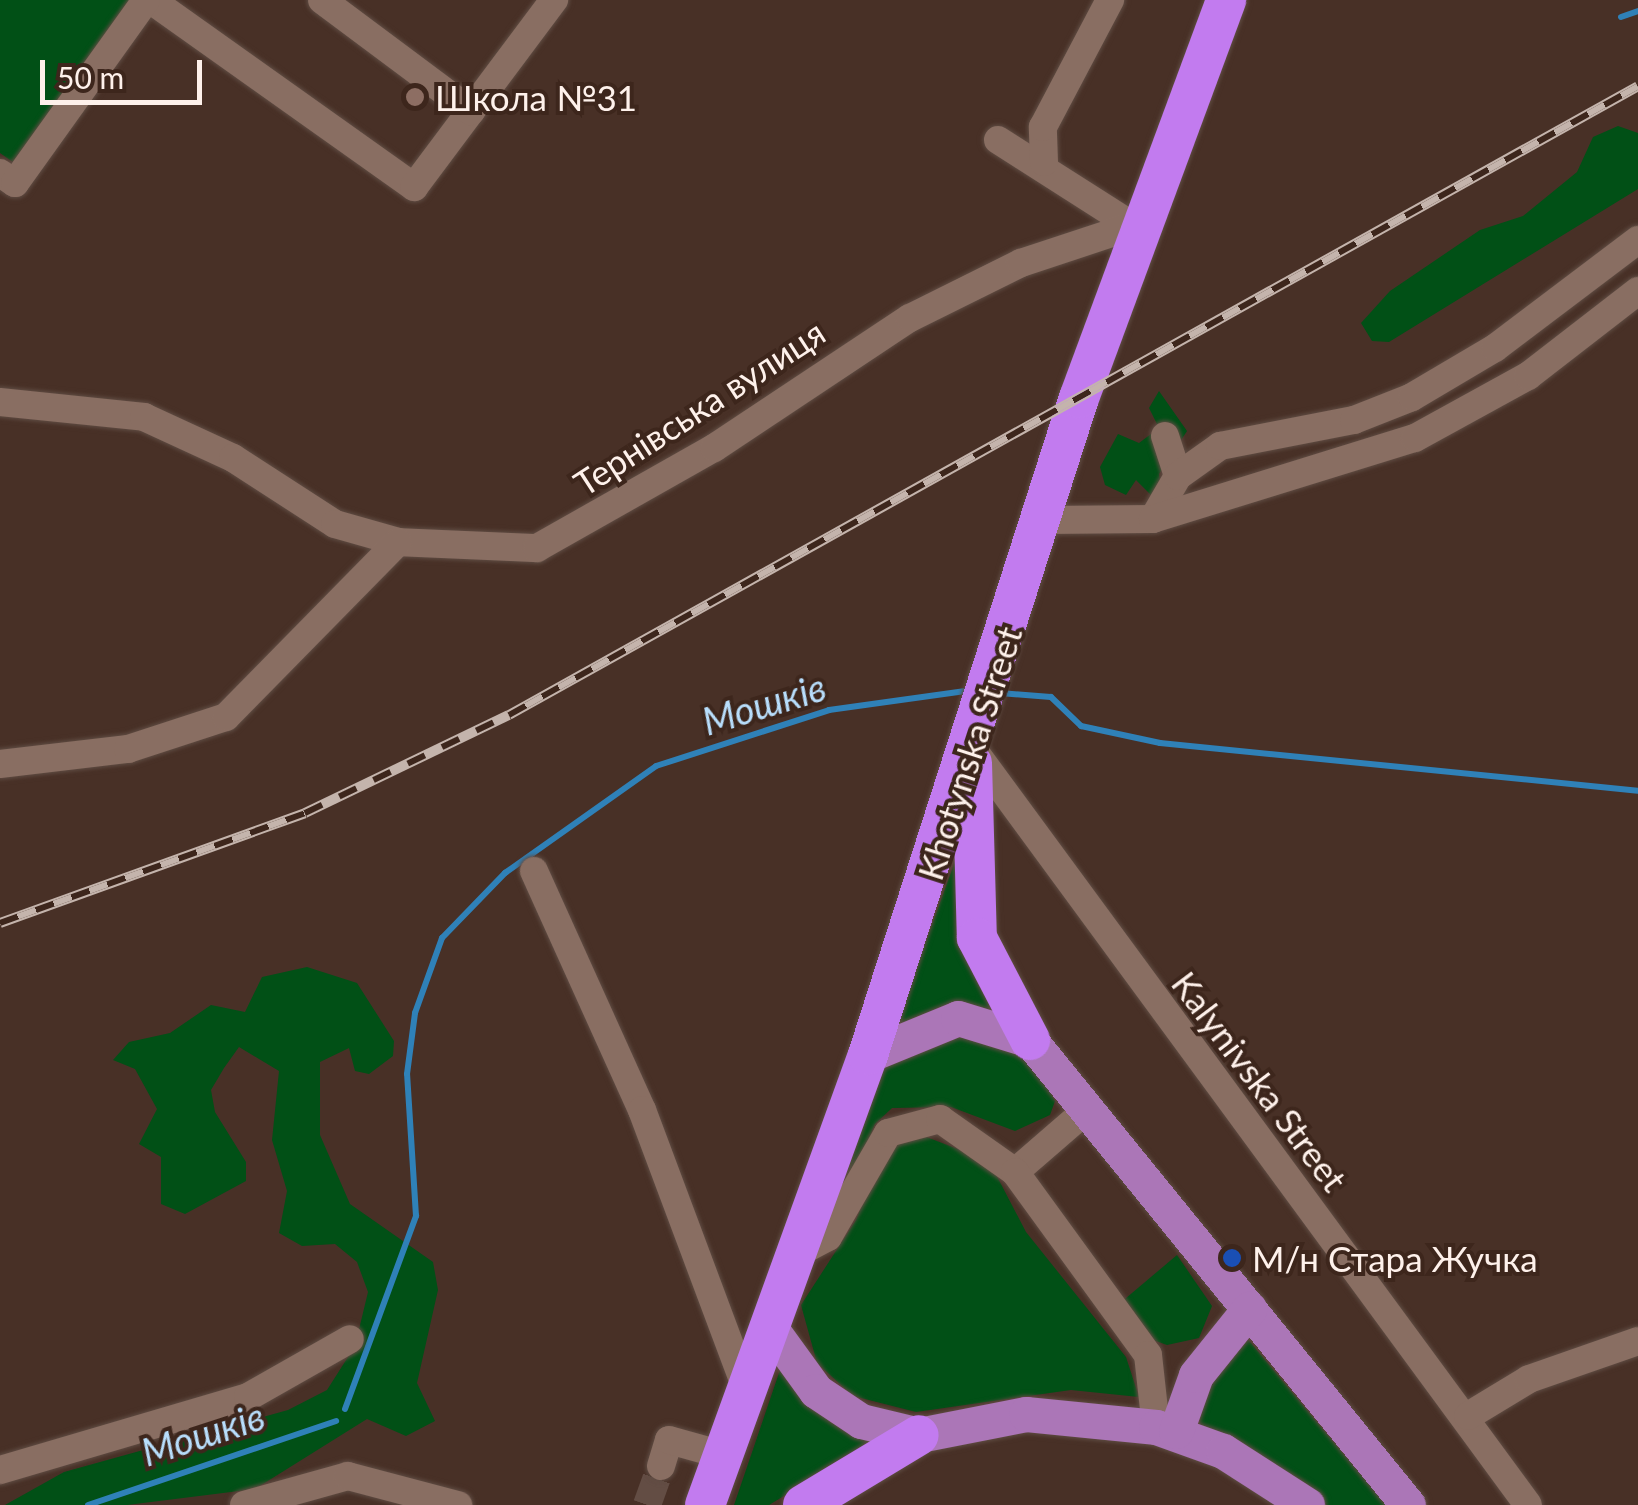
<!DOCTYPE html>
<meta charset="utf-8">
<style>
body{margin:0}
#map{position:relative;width:1638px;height:1505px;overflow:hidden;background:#483026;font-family:Lato,sans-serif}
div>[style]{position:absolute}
.green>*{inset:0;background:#015016}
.stream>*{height:6px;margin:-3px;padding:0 3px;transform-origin:3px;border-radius:3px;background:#2f81b8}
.minor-tunnel>*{height:28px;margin-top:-14px;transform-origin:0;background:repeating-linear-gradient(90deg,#634d44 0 28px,transparent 0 42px)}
.roads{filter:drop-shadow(0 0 2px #5f4c43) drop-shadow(0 0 2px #5f4c43)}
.minor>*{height:28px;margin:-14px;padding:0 14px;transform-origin:14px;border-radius:14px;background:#896e62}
.major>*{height:35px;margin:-17.5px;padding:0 17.5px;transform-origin:17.5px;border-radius:17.5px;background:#ab76b7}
.highway>*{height:40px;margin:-20px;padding:0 20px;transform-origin:20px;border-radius:20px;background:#c27bef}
.rail>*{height:10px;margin-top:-5px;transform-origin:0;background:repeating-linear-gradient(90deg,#3d261c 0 19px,#c4b4ac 0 38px);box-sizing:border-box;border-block:2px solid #c4b4ac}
.dots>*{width:28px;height:28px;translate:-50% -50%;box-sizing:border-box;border:5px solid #3d261c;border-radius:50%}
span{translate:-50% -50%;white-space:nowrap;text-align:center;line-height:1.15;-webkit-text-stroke:8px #3d261c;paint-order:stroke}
.poi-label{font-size:35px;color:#fef1eb}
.left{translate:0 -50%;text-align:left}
.street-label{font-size:35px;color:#fef1eb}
.water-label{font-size:38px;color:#b8defc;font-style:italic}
.scale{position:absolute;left:40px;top:60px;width:162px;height:45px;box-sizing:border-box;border:5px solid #fef1eb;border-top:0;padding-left:12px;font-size:30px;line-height:35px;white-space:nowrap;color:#fef1eb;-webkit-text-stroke:8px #3d261c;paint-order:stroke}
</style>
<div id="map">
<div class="green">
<div style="clip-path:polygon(0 0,131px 0,17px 165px,0 153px)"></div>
<div style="clip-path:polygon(1618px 126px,1638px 133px,1638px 189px,1389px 342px,1372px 341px,1361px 323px,1390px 291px,1480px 230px,1523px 216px,1577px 172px,1593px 137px)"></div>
<div style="clip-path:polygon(1159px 391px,1187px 431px,1159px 474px,1162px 491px,1151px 495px,1136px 480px,1126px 495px,1105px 485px,1100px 467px,1118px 434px,1139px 443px,1159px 428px,1149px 408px)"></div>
<div style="clip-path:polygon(958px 853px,977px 982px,996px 1014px,895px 1027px)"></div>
<div style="clip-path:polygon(307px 967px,357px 983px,394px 1041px,393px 1056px,369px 1074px,355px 1071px,349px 1048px,320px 1062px,320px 1135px,350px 1204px,433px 1262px,438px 1290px,417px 1383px,435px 1421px,406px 1436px,367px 1419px,255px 1489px,127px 1505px,5px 1505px,64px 1472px,288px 1410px,327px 1390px,355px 1346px,368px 1292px,357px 1262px,335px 1244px,302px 1246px,279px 1233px,287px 1191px,272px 1140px,279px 1071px,239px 1047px,224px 1068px,211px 1090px,215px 1112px,246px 1162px,246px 1181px,185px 1214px,161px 1204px,161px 1157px,139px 1144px,157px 1109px,135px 1069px,113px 1060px,129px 1042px,170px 1033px,211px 1005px,245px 1012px,262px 977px)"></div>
<div style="clip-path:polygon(975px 1035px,1012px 1048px,1041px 1076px,1055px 1101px,1050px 1115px,1015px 1131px,951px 1107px,892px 1108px,875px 1124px,840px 1206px,832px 1204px,883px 1068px,929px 1038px)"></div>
<div style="clip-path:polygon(916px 1133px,989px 1161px,1026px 1232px,1126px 1357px,1139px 1397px,1071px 1390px,916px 1412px,853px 1396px,817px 1363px,801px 1305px,856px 1220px,884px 1151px)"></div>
<div style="clip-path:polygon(1177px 1255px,1212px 1306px,1199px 1338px,1167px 1345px,1147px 1338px,1119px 1304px)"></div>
<div style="clip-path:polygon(1246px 1337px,1386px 1505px,1319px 1505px,1199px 1425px,1208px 1380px)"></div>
<div style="clip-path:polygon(781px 1367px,831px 1423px,878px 1439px,769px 1505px,734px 1505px)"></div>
</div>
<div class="stream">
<div style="left:1621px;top:17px;width:18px;rotate:-19deg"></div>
<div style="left:1000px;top:693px;width:51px;rotate:4.5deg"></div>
<div style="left:1051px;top:697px;width:42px;rotate:44deg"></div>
<div style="left:1081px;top:726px;width:81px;rotate:12.1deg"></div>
<div style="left:1160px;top:743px;width:480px;rotate:5.7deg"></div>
<div style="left:345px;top:1409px;width:206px;rotate:-69.8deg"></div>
<div style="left:416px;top:1216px;width:142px;rotate:-93.6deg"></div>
<div style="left:407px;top:1074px;width:62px;rotate:-82.5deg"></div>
<div style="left:415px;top:1013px;width:80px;rotate:-70.2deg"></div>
<div style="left:442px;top:938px;width:91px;rotate:-45.9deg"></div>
<div style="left:505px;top:873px;width:185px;rotate:-35.3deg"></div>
<div style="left:656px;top:766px;width:182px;rotate:-17.9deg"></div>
<div style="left:829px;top:710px;width:145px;rotate:-7.9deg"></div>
<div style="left:88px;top:1505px;width:262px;rotate:-18.7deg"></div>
</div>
<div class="minor-tunnel">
<div style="left:647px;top:1505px;width:41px;rotate:-70.3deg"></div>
</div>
<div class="roads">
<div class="minor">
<div style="left:151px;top:0;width:323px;rotate:35.4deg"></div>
<div style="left:414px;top:187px;width:234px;rotate:-53.2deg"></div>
<div style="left:322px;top:0;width:186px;rotate:36.7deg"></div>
<div style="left:998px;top:140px;width:156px;rotate:32.5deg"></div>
<div style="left:1044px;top:162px;width:35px;rotate:-92deg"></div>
<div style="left:1043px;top:127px;width:144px;rotate:-62.2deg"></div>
<div style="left:0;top:173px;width:18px;rotate:34deg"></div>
<div style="left:15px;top:183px;width:225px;rotate:-54.4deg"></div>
<div style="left:0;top:402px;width:145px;rotate:5.9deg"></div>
<div style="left:144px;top:417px;width:98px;rotate:24.7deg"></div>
<div style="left:233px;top:458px;width:121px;rotate:32.9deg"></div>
<div style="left:335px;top:524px;width:66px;rotate:15.9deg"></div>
<div style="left:398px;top:542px;width:139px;rotate:2.5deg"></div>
<div style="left:537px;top:548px;width:203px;rotate:-29.5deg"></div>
<div style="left:714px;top:448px;width:235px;rotate:-33.6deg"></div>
<div style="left:910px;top:318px;width:124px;rotate:-26.4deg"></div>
<div style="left:1021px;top:263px;width:134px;rotate:-18.3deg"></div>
<div style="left:1165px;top:436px;width:42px;rotate:72deg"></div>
<div style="left:1153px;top:519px;width:50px;rotate:-59.8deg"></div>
<div style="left:1178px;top:476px;width:52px;rotate:-35.5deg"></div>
<div style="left:1220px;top:446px;width:136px;rotate:-11deg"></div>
<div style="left:1354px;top:420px;width:62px;rotate:-21.6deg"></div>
<div style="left:1412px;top:397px;width:96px;rotate:-30.6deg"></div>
<div style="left:1495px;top:348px;width:179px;rotate:-37.1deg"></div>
<div style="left:1045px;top:520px;width:108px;rotate:-0.5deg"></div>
<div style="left:1153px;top:519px;width:274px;rotate:-17.2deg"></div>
<div style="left:1415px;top:438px;width:129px;rotate:-28.8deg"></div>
<div style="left:1528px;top:376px;width:139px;rotate:-37.7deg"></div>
<div style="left:972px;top:748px;width:939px;rotate:53.7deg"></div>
<div style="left:0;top:764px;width:129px;rotate:-6.7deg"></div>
<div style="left:128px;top:749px;width:103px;rotate:-18.1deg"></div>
<div style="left:226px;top:717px;width:245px;rotate:-45.5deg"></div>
<div style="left:534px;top:871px;width:262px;rotate:65.7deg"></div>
<div style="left:642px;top:1110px;width:297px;rotate:69.5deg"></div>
<div style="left:1015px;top:1172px;width:89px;rotate:-40.9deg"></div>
<div style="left:796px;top:1254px;width:36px;rotate:-28deg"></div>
<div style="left:828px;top:1237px;width:120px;rotate:-60deg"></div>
<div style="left:888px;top:1133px;width:54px;rotate:-15.1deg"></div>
<div style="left:940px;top:1119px;width:92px;rotate:35.2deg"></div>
<div style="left:1015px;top:1172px;width:226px;rotate:54deg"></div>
<div style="left:1148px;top:1355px;width:72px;rotate:83.7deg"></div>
<div style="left:1468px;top:1416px;width:71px;rotate:-31.2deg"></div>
<div style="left:1529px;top:1379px;width:115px;rotate:-19.2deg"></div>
<div style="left:661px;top:1466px;width:27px;rotate:-73deg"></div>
<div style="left:669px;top:1440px;width:56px;rotate:15.5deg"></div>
<div style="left:0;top:1470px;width:259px;rotate:-16.4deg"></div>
<div style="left:248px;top:1397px;width:117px;rotate:-29.6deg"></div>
<div style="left:244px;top:1505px;width:108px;rotate:-15.6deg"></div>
<div style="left:348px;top:1476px;width:114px;rotate:14.8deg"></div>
</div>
<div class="major">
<div style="left:868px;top:1055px;width:97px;rotate:-22.3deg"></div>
<div style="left:958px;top:1018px;width:75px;rotate:17deg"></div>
<div style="left:1030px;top:1040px;width:599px;rotate:50.89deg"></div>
<div style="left:769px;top:1326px;width:80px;rotate:54.1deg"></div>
<div style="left:816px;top:1391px;width:54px;rotate:33.7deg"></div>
<div style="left:861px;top:1421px;width:60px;rotate:13.6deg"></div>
<div style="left:919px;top:1435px;width:109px;rotate:-11.1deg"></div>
<div style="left:1026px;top:1414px;width:131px;rotate:5.7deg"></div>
<div style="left:1156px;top:1427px;width:71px;rotate:19.7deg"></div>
<div style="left:1223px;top:1451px;width:100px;rotate:32.7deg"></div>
<div style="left:1176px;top:1431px;width:59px;rotate:-70.3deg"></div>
<div style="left:1196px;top:1375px;width:85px;rotate:-51.2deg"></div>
</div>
<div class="highway">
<div style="left:972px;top:763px;width:175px;rotate:88.4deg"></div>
<div style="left:977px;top:938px;width:115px;rotate:62.5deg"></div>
<div style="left:705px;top:1505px;width:479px;rotate:-70.1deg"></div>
<div style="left:868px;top:1055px;width:690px;rotate:-72.2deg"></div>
<div style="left:1079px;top:398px;width:424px;rotate:-69.7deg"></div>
<div style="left:803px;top:1505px;width:135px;rotate:-31.1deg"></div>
</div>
</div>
<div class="rail">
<div style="left:0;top:923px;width:324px;rotate:-19.8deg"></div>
<div style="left:305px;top:813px;width:226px;rotate:-25.7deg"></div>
<div style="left:509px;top:715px;width:1292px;rotate:-29.12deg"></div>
</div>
<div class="dots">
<div style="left:415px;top:97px;background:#8d6e63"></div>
<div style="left:1232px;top:1258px;background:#1a4fb4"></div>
</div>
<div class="poi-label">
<span class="left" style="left:435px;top:97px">Школа №31</span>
<span class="left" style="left:1252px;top:1258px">М/н Стара Жучка</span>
</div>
<div class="street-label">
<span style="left:699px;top:407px;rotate:-33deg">Тернівська вулиця</span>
<span style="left:969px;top:753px;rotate:-72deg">Khotynska Street</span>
<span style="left:1260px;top:1081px;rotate:53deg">Kalynivska Street</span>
</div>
<div class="water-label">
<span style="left:764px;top:704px;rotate:-17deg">Мошків</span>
<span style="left:203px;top:1434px;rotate:-18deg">Мошків</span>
</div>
<div class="scale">50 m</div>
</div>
